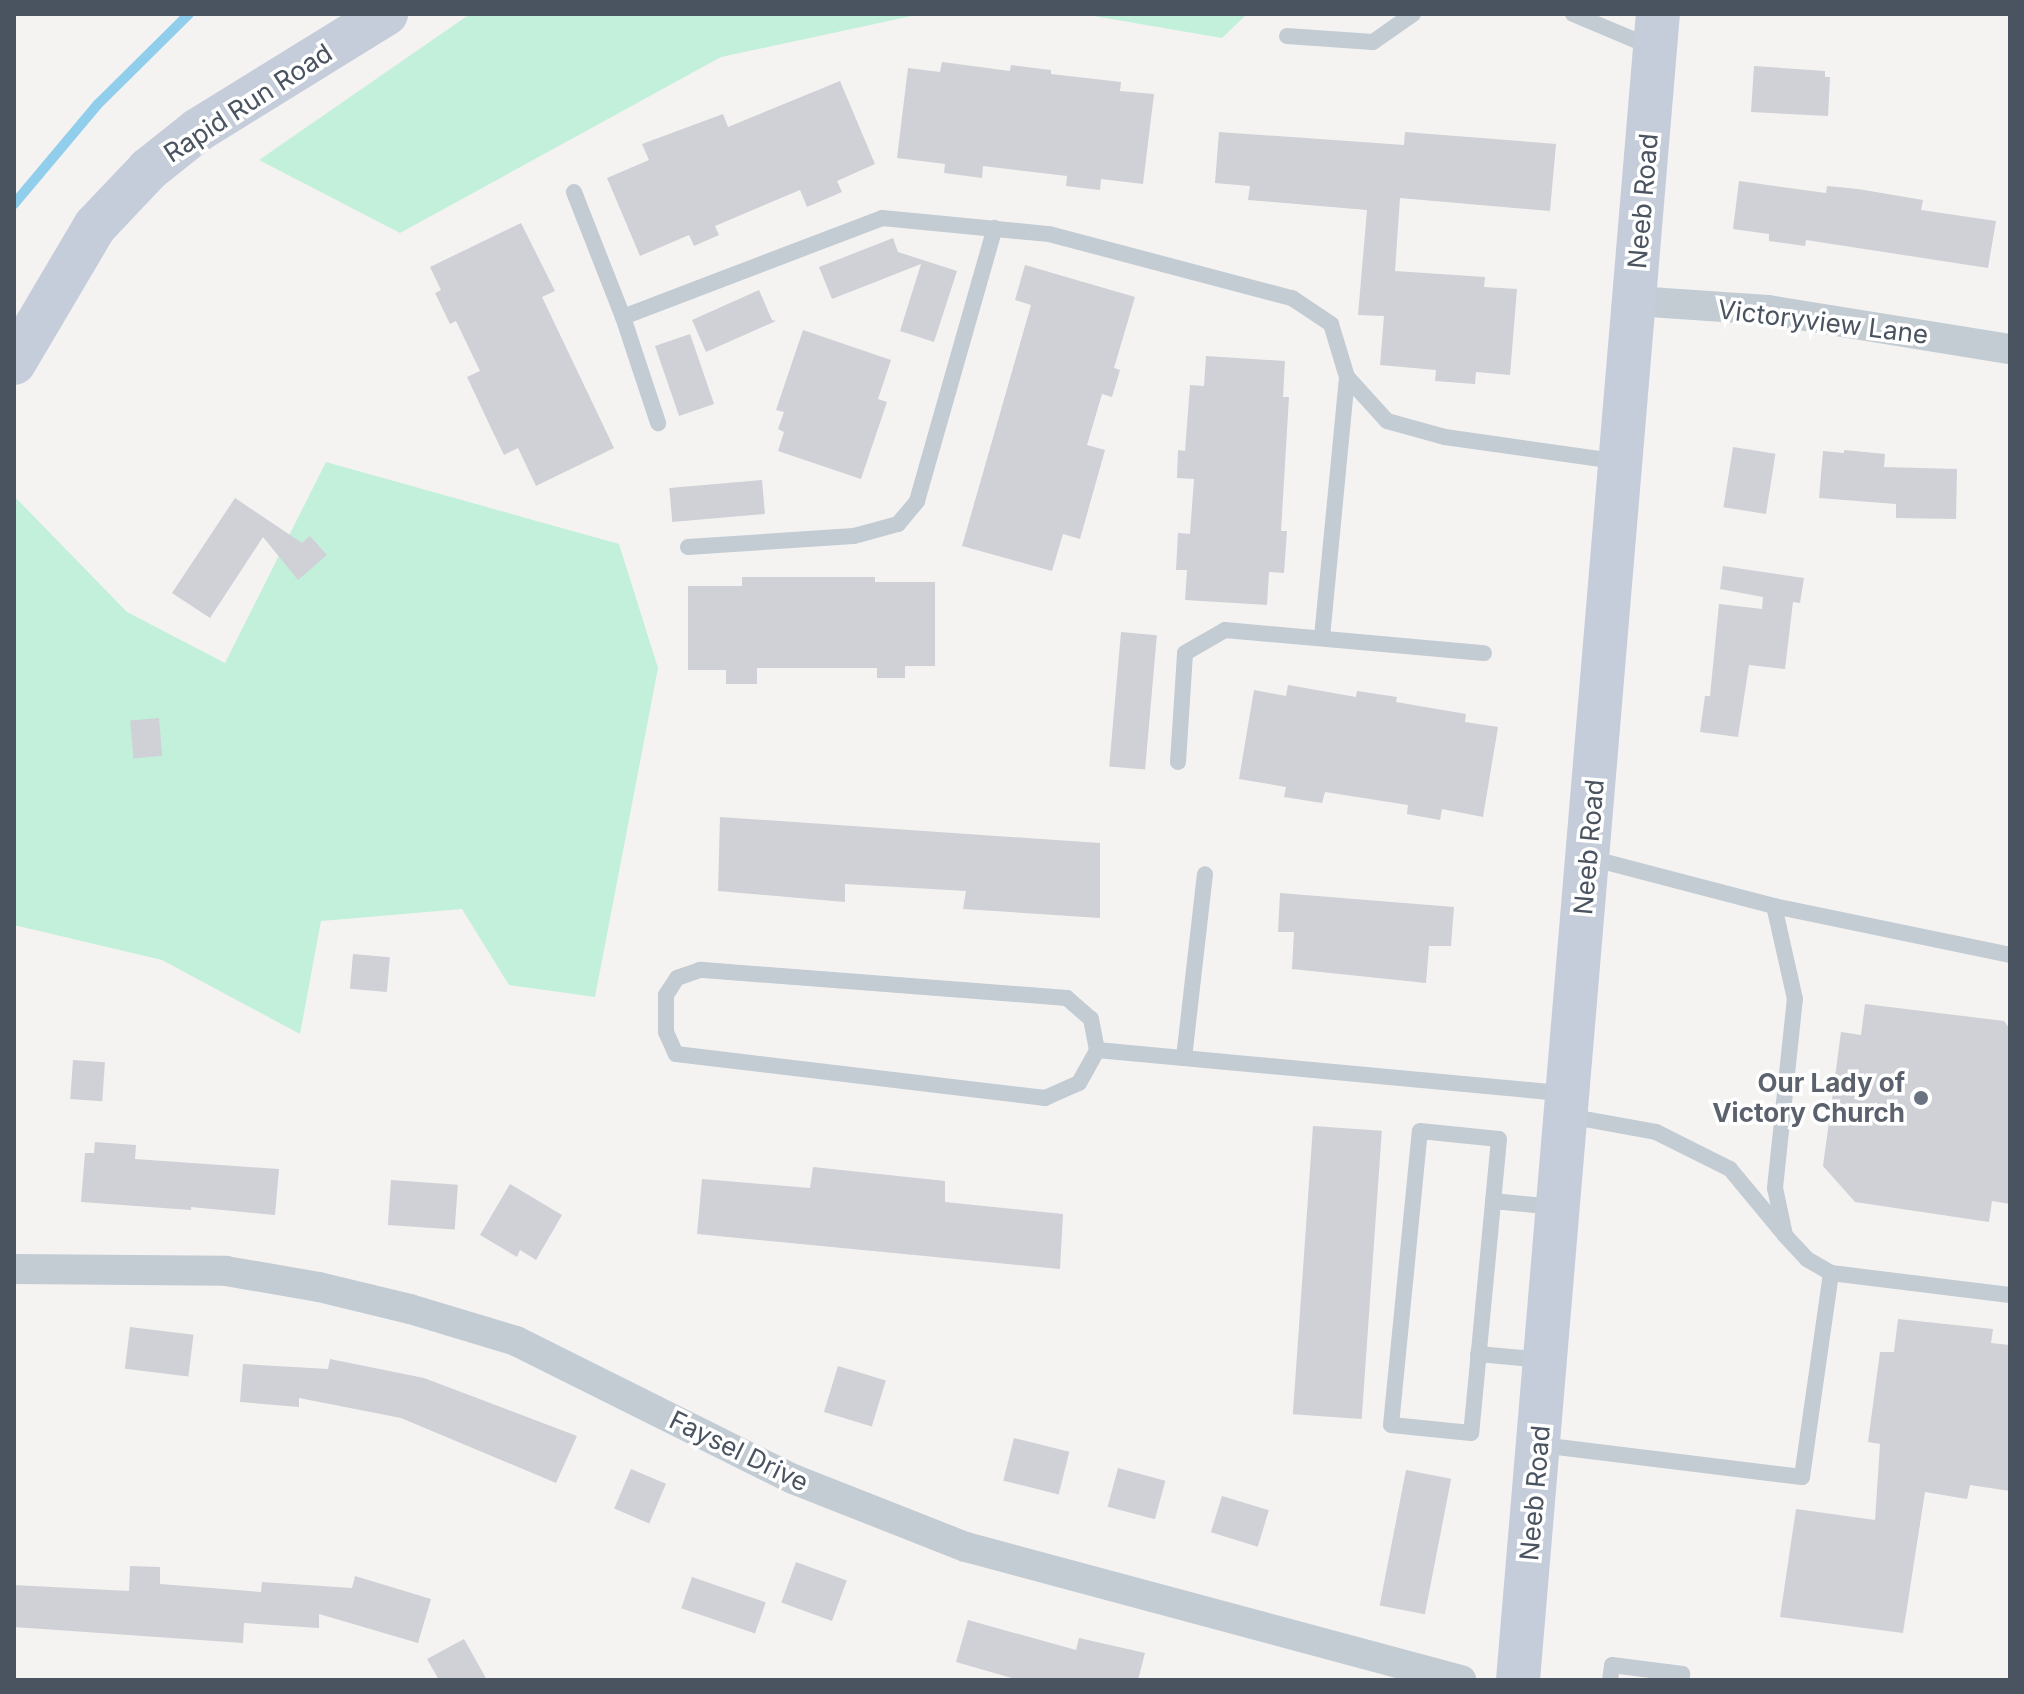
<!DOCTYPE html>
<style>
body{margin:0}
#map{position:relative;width:2024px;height:1694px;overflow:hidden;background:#f4f3f2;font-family:Inter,sans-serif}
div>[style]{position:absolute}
.green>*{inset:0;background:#c3f0da}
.stream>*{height:10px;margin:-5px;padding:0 5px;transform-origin:5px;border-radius:5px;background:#91ceec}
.building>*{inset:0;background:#cfd1d6;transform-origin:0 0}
.lane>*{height:16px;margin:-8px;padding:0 8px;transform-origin:8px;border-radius:8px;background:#c3cbd3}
.street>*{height:30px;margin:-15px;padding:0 15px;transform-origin:15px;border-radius:15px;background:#c3cbd3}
.secondary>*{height:44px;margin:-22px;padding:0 22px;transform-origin:22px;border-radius:22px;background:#c6cdda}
.dots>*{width:22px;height:22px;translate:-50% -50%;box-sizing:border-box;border:4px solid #fff;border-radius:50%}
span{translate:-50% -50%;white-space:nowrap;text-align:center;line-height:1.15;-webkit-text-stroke:7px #fff;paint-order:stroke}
.street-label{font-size:26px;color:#4a5360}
.worship-label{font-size:26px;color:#5b616d;font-weight:700}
.right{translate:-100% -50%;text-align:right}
.frame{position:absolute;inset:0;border:16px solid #4a5360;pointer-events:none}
</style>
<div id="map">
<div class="green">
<div style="clip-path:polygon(470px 14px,921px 14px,721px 57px,400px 233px,259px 160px)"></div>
<div style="clip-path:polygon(1082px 14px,1247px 14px,1222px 38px)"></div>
<div style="clip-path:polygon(326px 462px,619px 544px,658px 668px,595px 997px,509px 985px,462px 909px,321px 921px,300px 1034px,162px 960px,14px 925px,14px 496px,127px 612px,225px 663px)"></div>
</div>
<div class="stream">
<div style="left:14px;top:204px;width:129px;rotate:-50deg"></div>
<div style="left:97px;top:105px;width:129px;rotate:-44.7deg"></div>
</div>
<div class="building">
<div style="clip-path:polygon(942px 62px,1010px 71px,1011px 65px,1051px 70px,1051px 74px,1121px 82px,1120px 91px,1154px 94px,1143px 184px,1101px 179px,1100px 190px,1066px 186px,1067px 176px,983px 166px,982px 178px,944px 173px,945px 164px,897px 158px,908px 68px,940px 72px)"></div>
<div style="clip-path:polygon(1754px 66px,1825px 71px,1825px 77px,1830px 77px,1828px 116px,1751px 112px)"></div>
<div style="clip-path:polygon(840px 81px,875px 164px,837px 181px,842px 192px,807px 207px,800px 190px,715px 226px,719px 235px,694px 246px,689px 235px,640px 256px,607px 178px,649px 160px,642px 144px,723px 114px,728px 127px)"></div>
<div style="clip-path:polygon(1219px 132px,1404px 145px,1405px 132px,1556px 144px,1550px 211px,1400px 198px,1395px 271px,1485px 277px,1484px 287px,1517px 289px,1510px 375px,1476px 372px,1475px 384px,1435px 381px,1436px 370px,1380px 365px,1384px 316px,1358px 315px,1367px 210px,1248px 200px,1250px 186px,1215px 183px)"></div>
<div style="clip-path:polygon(1739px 181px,1826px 193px,1827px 186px,1858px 189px,1923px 200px,1921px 210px,1996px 221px,1988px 268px,1806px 240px,1805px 246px,1769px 241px,1769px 234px,1733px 229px)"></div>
<div style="clip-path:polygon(521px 223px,555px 291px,542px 297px,614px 448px,536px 486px,518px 448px,504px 455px,491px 428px,467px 377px,480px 371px,456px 321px,450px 324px,435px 293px,441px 290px,430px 267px)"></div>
<div style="clip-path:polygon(893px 238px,898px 252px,957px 271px,934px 342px,900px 331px,921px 264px,832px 299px,819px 267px)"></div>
<div style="clip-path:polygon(1025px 265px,1135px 297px,1114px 368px,1120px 370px,1112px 397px,1102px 394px,1087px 445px,1105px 450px,1080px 539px,1063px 534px,1052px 571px,962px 546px,1031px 305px,1015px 300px)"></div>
<div style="clip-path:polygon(759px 290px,772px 320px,776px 321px,706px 352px,692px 320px)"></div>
<div style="clip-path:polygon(803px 330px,891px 360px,878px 399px,887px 402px,861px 479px,778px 451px,784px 432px,778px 429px,784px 412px,776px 410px)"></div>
<div style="left:690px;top:334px;width:74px;height:37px;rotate:71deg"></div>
<div style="clip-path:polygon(1206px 356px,1285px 361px,1283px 397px,1289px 397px,1281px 531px,1287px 531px,1284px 573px,1269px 572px,1267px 605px,1185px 600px,1187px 570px,1176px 570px,1178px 533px,1190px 534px,1194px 479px,1177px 478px,1178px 450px,1185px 451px,1190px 385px,1204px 386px)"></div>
<div style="left:1733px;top:447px;width:43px;height:61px;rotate:9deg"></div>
<div style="clip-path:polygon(1844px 450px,1885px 454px,1884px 467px,1957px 469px,1956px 519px,1896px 518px,1896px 504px,1819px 498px,1823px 451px,1844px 453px)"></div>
<div style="left:762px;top:480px;width:34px;height:93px;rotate:85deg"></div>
<div style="clip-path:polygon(235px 498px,302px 543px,310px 536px,327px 555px,298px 580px,263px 537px,210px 618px,172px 593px)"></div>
<div style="clip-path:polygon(1723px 566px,1804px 578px,1800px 603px,1793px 602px,1785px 669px,1749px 665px,1738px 737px,1700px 732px,1705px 696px,1710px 696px,1719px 604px,1762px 609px,1763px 597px,1720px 589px)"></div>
<div style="clip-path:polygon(742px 577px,875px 577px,875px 582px,935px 582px,935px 666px,905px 666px,905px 678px,877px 678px,877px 668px,757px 668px,757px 684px,726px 684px,726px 670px,688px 670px,688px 586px,742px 586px)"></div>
<div style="left:1121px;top:632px;width:36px;height:135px;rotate:5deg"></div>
<div style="clip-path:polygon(1288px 685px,1356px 697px,1357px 691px,1397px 697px,1396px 702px,1466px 714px,1465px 722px,1498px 727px,1483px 817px,1442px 809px,1440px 820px,1407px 814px,1408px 805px,1325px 792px,1322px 803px,1284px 797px,1286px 787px,1239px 779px,1254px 690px,1286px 696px)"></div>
<div style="left:159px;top:718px;width:38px;height:29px;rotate:85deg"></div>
<div style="clip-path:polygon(720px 817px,1100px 843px,1100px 918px,963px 909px,966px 891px,845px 884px,845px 902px,718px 891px)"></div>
<div style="clip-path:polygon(1280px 893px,1454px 907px,1451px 946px,1429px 946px,1426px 983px,1292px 969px,1294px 932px,1278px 932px)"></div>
<div style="left:353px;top:954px;width:37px;height:35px;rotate:5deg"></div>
<div style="clip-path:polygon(1865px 1004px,2004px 1021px,2010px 1029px,2010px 1204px,1992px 1201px,1989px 1222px,1855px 1202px,1823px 1166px,1841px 1032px,1861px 1035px)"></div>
<div style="left:73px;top:1060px;width:32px;height:39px;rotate:4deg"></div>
<div style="left:1313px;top:1126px;width:69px;height:289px;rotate:4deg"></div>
<div style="clip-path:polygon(95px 1142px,136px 1145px,135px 1159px,279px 1169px,275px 1215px,191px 1207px,191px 1210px,81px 1202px,85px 1153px,94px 1153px)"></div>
<div style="clip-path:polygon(813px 1167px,945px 1181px,945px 1202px,1063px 1214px,1060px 1269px,697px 1234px,702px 1179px,810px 1188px)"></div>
<div style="left:391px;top:1180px;width:67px;height:45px;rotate:4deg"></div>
<div style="clip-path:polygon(510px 1184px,562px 1215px,536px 1260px,520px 1250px,517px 1257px,480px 1235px)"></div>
<div style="clip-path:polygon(1898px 1319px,1993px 1329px,1991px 1343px,2010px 1345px,2010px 1491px,1970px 1485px,1967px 1499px,1925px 1492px,1903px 1633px,1780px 1617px,1796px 1509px,1875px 1520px,1880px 1444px,1868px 1442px,1880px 1352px,1894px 1352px)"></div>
<div style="left:130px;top:1327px;width:64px;height:42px;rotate:7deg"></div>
<div style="clip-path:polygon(330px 1359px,424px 1378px,577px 1436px,556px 1483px,401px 1418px,299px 1398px,299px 1407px,240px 1402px,243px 1364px,328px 1369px)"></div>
<div style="left:838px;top:1366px;width:50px;height:48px;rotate:17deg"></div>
<div style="left:1014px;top:1438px;width:57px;height:44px;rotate:14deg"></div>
<div style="left:1118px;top:1468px;width:49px;height:40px;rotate:15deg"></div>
<div style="left:631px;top:1469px;width:38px;height:43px;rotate:23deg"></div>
<div style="left:1406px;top:1470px;width:46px;height:138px;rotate:11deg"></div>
<div style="left:1222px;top:1496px;width:49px;height:38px;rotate:17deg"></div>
<div style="left:796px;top:1562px;width:54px;height:43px;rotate:20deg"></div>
<div style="clip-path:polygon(130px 1566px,160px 1567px,160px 1584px,261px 1592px,262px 1582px,352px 1588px,355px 1576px,431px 1599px,418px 1643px,319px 1614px,319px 1628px,244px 1623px,243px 1643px,14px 1627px,14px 1585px,129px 1591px)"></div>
<div style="left:692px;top:1577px;width:78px;height:33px;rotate:19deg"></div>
<div style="clip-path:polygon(968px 1620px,1076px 1650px,1079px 1638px,1145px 1653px,1138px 1680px,1019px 1680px,956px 1662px)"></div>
<div style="clip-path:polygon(464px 1639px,487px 1680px,439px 1680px,427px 1659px)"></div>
</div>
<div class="lane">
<div style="left:1573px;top:14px;width:88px;rotate:22.8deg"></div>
<div style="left:1287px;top:36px;width:86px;rotate:4deg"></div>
<div style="left:1373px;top:42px;width:49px;rotate:-35deg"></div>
<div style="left:574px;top:192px;width:134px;rotate:68.6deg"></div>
<div style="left:623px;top:317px;width:112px;rotate:71.7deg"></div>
<div style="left:623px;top:317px;width:277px;rotate:-20.9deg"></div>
<div style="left:882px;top:218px;width:168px;rotate:5.5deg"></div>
<div style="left:1049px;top:234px;width:251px;rotate:14.8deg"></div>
<div style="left:1292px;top:298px;width:47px;rotate:33.7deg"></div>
<div style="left:1331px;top:324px;width:55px;rotate:73.2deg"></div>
<div style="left:1347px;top:377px;width:59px;rotate:47.7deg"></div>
<div style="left:1387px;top:421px;width:60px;rotate:15.4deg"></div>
<div style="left:1445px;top:437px;width:177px;rotate:8.1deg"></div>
<div style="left:688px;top:547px;width:166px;rotate:-3.8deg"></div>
<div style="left:854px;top:536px;width:46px;rotate:-15.3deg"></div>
<div style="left:898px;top:524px;width:30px;rotate:-50deg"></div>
<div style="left:917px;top:501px;width:284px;rotate:-74.1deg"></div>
<div style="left:1322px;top:637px;width:261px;rotate:-84.5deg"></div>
<div style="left:1178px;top:762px;width:109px;rotate:-86.3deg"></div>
<div style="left:1185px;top:653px;width:46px;rotate:-29.9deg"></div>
<div style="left:1225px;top:630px;width:260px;rotate:5.1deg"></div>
<div style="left:1774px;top:906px;width:241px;rotate:11.7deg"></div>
<div style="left:1097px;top:1050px;width:32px;rotate:-101deg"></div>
<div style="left:1091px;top:1019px;width:32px;rotate:-139deg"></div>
<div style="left:1067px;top:998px;width:368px;rotate:-175.6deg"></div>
<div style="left:700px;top:970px;width:24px;rotate:161deg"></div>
<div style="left:677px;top:978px;width:20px;rotate:123deg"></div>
<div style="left:666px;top:995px;width:37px;rotate:90deg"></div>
<div style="left:666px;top:1032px;width:24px;rotate:66deg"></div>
<div style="left:676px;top:1054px;width:372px;rotate:6.8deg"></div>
<div style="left:1045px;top:1098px;width:37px;rotate:-24deg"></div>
<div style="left:1079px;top:1083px;width:38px;rotate:-61deg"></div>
<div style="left:1097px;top:1050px;width:472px;rotate:5.3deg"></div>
<div style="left:1184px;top:1058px;width:185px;rotate:-83.5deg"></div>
<div style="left:1568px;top:1116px;width:89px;rotate:10.3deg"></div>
<div style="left:1656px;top:1132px;width:83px;rotate:26.6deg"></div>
<div style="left:1730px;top:1169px;width:85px;rotate:50.3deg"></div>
<div style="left:1420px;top:1131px;width:79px;rotate:5.8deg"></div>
<div style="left:1499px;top:1139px;width:295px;rotate:95.4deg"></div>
<div style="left:1471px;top:1433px;width:80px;rotate:-174.3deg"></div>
<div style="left:1391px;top:1425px;width:295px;rotate:-84.4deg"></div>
<div style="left:1493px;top:1201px;width:62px;rotate:5.5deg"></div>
<div style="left:1831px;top:1273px;width:180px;rotate:7deg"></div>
<div style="left:1478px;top:1354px;width:66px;rotate:5.2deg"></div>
<div style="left:1541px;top:1445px;width:263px;rotate:7deg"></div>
<div style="left:1802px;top:1477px;width:206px;rotate:-81.9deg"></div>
<div style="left:1831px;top:1273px;width:28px;rotate:-150deg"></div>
<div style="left:1807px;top:1259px;width:33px;rotate:-133deg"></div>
<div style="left:1785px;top:1235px;width:48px;rotate:-102deg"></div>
<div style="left:1775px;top:1188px;width:190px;rotate:-84deg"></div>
<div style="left:1795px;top:999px;width:95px;rotate:-102.7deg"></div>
<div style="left:1774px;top:906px;width:190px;rotate:-165.4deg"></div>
<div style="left:1610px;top:1680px;width:15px;rotate:-82deg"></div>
<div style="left:1612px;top:1665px;width:71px;rotate:7.3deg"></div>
<div style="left:1682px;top:1674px;width:6px;rotate:99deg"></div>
</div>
<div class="street">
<div style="left:1635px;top:301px;width:133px;rotate:3.9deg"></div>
<div style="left:1768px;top:310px;width:245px;rotate:9.2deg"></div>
<div style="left:14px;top:1269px;width:212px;rotate:0.5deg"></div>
<div style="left:226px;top:1271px;width:94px;rotate:9.8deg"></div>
<div style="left:319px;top:1287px;width:94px;rotate:13.6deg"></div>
<div style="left:410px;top:1309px;width:111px;rotate:16.8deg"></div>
<div style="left:516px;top:1341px;width:309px;rotate:26.5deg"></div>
<div style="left:793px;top:1479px;width:186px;rotate:21.5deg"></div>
<div style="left:966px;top:1547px;width:513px;rotate:15.04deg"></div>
</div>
<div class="secondary">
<div style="left:14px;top:363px;width:159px;rotate:-59.4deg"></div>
<div style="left:95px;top:226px;width:79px;rotate:-46.5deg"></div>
<div style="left:149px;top:169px;width:63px;rotate:-38.5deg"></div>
<div style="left:198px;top:130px;width:221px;rotate:-31.7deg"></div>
<div style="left:1518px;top:1680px;width:1672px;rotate:-85.2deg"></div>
</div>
<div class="dots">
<div style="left:1921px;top:1098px;background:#6b7280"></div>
</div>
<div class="street-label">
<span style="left:248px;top:103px;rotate:-33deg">Rapid Run Road</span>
<span style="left:1643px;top:201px;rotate:-85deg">Neeb Road</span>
<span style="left:1823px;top:322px;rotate:7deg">Victoryview Lane</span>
<span style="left:1589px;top:847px;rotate:-85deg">Neeb Road</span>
<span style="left:739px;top:1451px;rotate:26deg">Faysel Drive</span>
<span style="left:1535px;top:1493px;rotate:-85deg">Neeb Road</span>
</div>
<div class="worship-label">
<span class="right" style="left:1905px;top:1098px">Our Lady of<br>Victory Church</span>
</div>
<div class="frame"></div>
</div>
